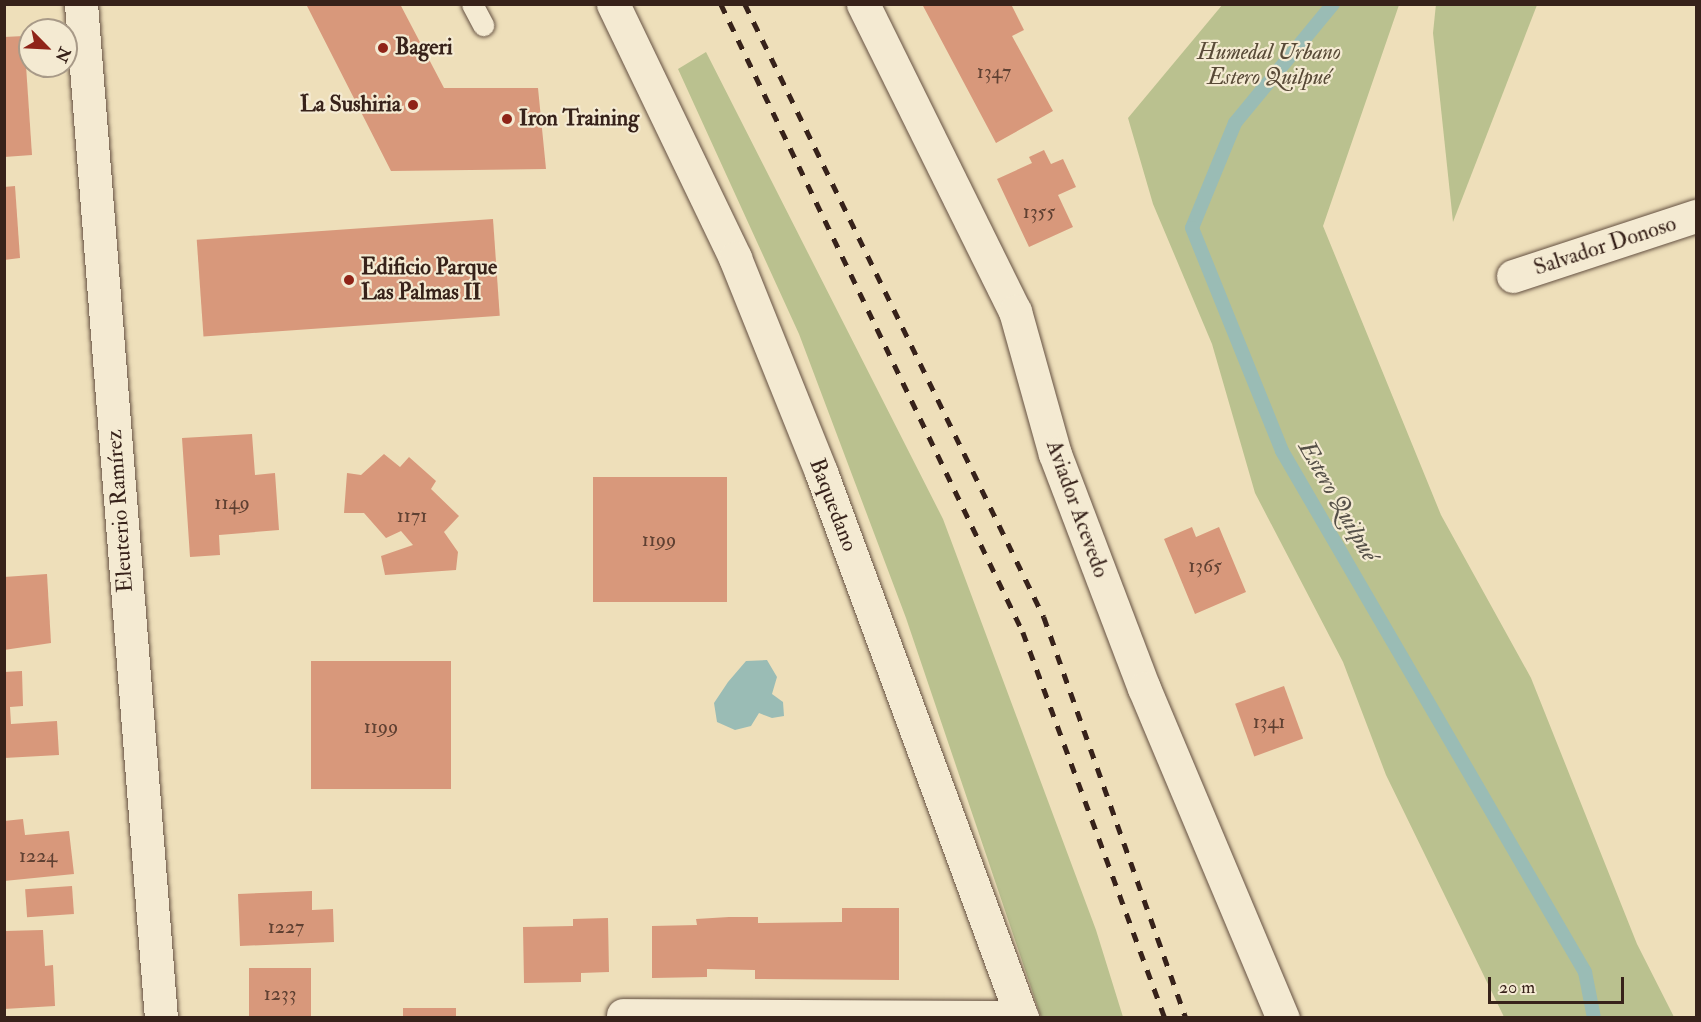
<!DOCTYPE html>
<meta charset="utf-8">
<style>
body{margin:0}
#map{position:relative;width:1701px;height:1022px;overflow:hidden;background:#eedfba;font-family:"IM FELL Double Pica",serif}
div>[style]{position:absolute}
.green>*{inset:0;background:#bac18f}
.water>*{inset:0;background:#9abcb5}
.stream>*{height:14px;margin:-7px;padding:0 7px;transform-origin:7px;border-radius:7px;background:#9abcb5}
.building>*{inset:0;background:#d8987b;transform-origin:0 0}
.roads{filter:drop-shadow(0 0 2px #655142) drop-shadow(0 0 2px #655142)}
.service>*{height:21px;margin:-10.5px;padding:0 10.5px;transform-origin:10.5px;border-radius:10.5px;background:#f4ead2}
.minor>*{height:33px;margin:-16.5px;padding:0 16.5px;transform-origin:16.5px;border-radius:16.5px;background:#f4ead2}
.tertiary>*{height:33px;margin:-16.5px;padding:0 16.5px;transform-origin:16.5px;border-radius:16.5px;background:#f4ead2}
.rail>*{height:4.5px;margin-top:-2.25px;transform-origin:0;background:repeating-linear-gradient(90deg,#37221a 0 10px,transparent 0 20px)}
.dots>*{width:16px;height:16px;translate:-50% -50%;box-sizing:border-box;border:3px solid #f4ead2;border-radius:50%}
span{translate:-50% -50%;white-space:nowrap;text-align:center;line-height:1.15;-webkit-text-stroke:4.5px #f4ead2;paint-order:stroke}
.number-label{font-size:20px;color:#5f4032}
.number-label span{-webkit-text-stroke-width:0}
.poi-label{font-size:22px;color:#37221a;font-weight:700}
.left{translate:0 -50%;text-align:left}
.right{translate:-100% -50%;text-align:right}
.park-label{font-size:22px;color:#584a37;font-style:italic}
.street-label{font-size:22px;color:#37221a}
.water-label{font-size:24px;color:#555048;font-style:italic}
.frame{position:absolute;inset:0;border:6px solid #37221a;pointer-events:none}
.north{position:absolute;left:18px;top:18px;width:60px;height:60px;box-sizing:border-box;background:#f4ead2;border:2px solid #a89a88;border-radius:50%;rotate:114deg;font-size:16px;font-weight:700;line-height:24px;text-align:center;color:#37221a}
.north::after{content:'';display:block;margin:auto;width:21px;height:27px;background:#8f2418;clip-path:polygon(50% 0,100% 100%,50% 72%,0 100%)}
.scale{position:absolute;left:1488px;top:977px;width:136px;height:27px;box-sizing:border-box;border:3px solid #37221a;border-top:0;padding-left:8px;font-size:18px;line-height:21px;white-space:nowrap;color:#37221a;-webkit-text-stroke:4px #f4ead2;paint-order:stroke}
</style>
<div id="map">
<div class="green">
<div style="clip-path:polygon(1223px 4px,1399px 5px,1323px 226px,1441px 515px,1531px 678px,1637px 944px,1674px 1017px,1504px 1017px,1386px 775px,1343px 662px,1255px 493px,1212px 344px,1153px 204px,1128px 118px)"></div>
<div style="clip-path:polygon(1436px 4px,1537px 5px,1453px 222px,1433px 33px)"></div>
<div style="clip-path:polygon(706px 52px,943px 519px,1096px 930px,1123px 1017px,1041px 1017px,906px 618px,799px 334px,678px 69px)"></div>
</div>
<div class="water">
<div style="clip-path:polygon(767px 660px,777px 677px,772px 694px,783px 702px,784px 716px,772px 718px,759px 713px,751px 726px,735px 730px,717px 722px,714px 703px,728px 682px,746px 661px)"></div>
</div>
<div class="stream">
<div style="left:1333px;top:4px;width:154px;rotate:129.5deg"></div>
<div style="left:1235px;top:123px;width:113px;rotate:112.3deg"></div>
<div style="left:1192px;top:228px;width:240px;rotate:68deg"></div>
<div style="left:1282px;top:451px;width:603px;rotate:59.82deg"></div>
<div style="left:1585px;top:972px;width:47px;rotate:78.9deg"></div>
</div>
<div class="building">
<div style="clip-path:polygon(306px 4px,400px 4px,444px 88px,538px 88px,546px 169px,391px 171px)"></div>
<div style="clip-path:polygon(922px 4px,1011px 4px,1024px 30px,1012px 36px,1053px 111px,996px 143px)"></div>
<div style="clip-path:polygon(24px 36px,32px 155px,4px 157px,4px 37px)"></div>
<div style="clip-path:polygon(1044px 150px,1051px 164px,1063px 159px,1076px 187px,1058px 195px,1073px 227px,1029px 247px,997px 179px,1032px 163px,1029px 157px)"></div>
<div style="clip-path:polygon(15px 186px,20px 258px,4px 260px,4px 187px)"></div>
<div style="left:493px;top:219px;width:97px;height:297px;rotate:86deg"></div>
<div style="clip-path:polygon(252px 434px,255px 475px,275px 473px,279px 530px,219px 535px,220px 555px,190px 557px,182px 438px)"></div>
<div style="clip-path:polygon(384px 454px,400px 467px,409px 457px,436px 481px,431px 489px,459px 516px,444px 532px,458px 552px,456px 570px,385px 575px,381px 556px,413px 545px,401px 531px,386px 538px,364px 513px,344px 513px,347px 473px,361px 475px)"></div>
<div style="left:593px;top:477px;width:134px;height:125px"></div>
<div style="clip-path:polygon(1192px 527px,1196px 537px,1219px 527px,1246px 592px,1195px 614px,1164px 539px)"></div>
<div style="clip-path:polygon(47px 574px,51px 643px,4px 650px,4px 577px)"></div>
<div style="left:451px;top:661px;width:128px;height:140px;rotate:90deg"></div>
<div style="clip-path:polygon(22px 671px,23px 706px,10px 707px,11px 724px,57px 721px,59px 755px,4px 758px,4px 672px)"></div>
<div style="left:1284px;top:686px;width:56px;height:52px;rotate:70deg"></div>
<div style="clip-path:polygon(23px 819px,25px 835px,69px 831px,74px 874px,4px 881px,4px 821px)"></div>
<div style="left:72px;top:886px;width:28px;height:47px;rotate:86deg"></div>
<div style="clip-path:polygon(312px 891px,312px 910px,333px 909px,334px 942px,240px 946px,238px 894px)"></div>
<div style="clip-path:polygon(842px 908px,899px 908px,899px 980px,755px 979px,755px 970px,707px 969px,707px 977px,652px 978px,652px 926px,697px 925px,696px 919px,729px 917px,758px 917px,758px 923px,842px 922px)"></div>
<div style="clip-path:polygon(608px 918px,609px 972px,581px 973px,581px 982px,524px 983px,523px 927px,573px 926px,573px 919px)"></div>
<div style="clip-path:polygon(43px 930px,45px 966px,53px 965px,55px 1006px,4px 1009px,5px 931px)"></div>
<div style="left:249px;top:968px;width:62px;height:49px"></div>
<div style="left:403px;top:1008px;width:53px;height:9px"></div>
</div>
<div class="roads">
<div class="service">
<div style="left:472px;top:4px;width:24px;rotate:62deg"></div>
</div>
<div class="minor">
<div style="left:81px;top:4px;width:1017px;rotate:85.49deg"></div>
<div style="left:863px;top:4px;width:343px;rotate:63.7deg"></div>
<div style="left:1015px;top:311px;width:148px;rotate:74.4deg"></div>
<div style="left:1055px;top:454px;width:250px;rotate:69.2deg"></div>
<div style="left:1144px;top:688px;width:358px;rotate:67.2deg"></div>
<div style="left:1513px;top:276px;width:193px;rotate:-18.2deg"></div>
<div style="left:623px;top:1015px;width:399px;rotate:0.3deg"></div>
</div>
<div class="tertiary">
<div style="left:613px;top:4px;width:282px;rotate:64.3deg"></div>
<div style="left:735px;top:258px;width:231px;rotate:68.1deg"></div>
<div style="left:821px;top:472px;width:582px;rotate:69.79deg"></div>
</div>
</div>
<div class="rail">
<div style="left:721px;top:4px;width:697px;rotate:64.32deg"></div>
<div style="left:1023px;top:632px;width:411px;rotate:69.8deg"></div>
<div style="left:745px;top:4px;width:682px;rotate:64deg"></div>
<div style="left:1044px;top:617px;width:425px;rotate:70.5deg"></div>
</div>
<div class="dots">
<div style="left:383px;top:48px;background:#8f2418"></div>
<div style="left:413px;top:105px;background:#8f2418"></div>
<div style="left:507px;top:119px;background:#8f2418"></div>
<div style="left:349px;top:280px;background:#8f2418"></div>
</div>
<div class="number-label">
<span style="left:994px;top:71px">1347</span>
<span style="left:1039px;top:211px">1355</span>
<span style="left:232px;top:502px">1149</span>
<span style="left:412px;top:515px">1171</span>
<span style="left:659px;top:539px">1199</span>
<span style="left:1205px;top:565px">1365</span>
<span style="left:1269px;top:721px">1341</span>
<span style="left:381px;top:726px">1199</span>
<span style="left:38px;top:855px">1224</span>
<span style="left:286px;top:926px">1227</span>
<span style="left:280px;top:993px">1233</span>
</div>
<div class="poi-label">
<span class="left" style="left:395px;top:48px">Bageri</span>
<span class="right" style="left:401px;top:105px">La Sushiria</span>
<span class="left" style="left:519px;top:119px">Iron Training</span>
<span class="left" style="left:361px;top:280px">Edificio Parque<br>Las Palmas II</span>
</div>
<div class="park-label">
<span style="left:1269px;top:65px">Humedal Urbano<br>Estero Quilpué</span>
</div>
<div class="street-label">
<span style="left:1605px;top:246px;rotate:-18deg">Salvador Donoso</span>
<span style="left:833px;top:505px;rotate:69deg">Baquedano</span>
<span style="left:1077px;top:509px;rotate:70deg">Aviador Acevedo</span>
<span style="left:120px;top:511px;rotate:-94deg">Eleuterio Ramírez</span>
</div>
<div class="water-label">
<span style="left:1338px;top:501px;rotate:60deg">Estero Quilpué</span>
</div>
<div class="frame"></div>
<div class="north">N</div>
<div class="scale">20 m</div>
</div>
